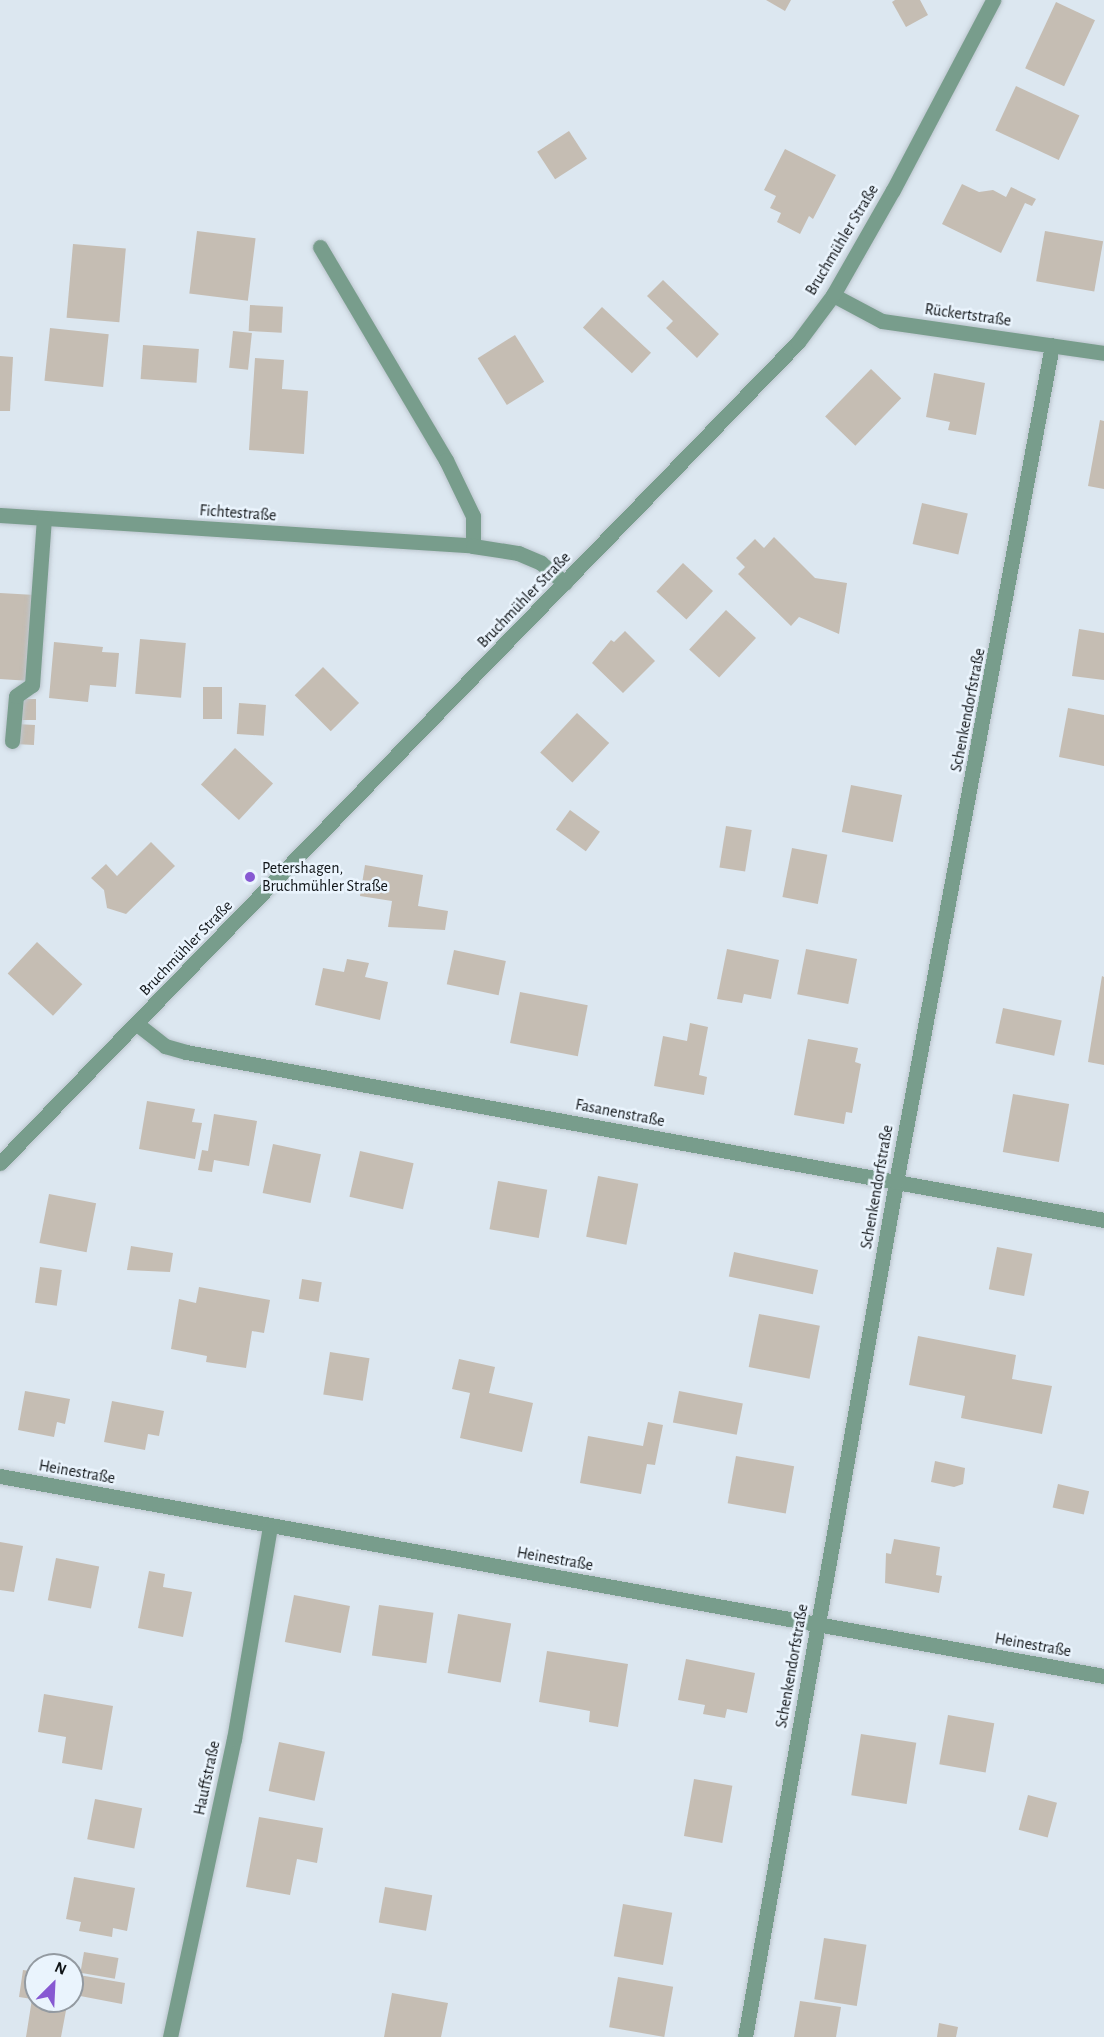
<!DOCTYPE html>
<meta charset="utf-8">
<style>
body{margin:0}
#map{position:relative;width:1104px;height:2037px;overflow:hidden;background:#dce7f0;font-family:"Alegreya Sans",sans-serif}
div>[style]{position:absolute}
.building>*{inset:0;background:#c5bdb3;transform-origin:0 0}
.roads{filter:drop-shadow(0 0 2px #bbc5cd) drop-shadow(0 0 2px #bbc5cd)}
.minor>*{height:15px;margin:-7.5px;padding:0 7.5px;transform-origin:7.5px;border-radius:7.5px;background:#789d8c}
.tertiary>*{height:15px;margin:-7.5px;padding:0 7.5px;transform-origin:7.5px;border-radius:7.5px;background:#789d8c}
.dots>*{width:16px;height:16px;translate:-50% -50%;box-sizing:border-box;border:3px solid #eaf4fd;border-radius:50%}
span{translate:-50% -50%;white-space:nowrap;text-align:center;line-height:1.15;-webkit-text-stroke:5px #eaf4fd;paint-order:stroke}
.street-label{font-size:16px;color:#101417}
.poi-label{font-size:16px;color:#101417}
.left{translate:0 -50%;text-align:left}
.north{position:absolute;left:24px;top:1953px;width:60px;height:60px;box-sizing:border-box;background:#eaf4fd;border:2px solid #939aa1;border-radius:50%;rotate:24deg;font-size:16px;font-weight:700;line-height:24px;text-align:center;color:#101417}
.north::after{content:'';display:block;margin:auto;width:21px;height:27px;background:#8759d2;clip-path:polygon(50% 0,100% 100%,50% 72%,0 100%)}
</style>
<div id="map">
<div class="building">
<div style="clip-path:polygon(766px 0,791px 0,785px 11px)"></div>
<div style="clip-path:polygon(895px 0,920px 0,928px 15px,906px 27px,892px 2px)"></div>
<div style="left:1056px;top:2px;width:43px;height:73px;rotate:25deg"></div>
<div style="left:1016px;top:86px;width:70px;height:49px;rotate:25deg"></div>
<div style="left:569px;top:131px;width:33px;height:38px;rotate:57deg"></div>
<div style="clip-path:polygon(785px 149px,836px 175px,813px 219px,809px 216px,800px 234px,777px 222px,781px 213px,770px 208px,776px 196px,764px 190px)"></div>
<div style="clip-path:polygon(962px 184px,979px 192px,993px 190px,1006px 197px,1011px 187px,1036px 199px,1032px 206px,1025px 203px,1001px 253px,942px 224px)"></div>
<div style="left:197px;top:231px;width:59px;height:63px;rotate:7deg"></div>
<div style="left:1045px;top:231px;width:59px;height:51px;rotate:10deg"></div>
<div style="left:73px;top:244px;width:53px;height:74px;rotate:5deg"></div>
<div style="clip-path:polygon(663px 280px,719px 334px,697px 358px,666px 328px,673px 321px,647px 296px)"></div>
<div style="left:250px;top:305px;width:33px;height:26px;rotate:3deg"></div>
<div style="left:602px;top:307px;width:67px;height:28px;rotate:43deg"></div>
<div style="left:50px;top:328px;width:59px;height:53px;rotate:6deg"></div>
<div style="left:233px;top:331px;width:19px;height:37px;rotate:6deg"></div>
<div style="left:515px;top:335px;width:55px;height:44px;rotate:58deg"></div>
<div style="left:143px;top:345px;width:56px;height:34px;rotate:4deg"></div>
<div style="clip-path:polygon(0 356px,13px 357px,10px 411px,0 411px)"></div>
<div style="clip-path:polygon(255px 358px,284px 360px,282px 389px,308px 391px,304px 454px,249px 450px)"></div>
<div style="left:871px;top:369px;width:42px;height:66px;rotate:44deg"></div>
<div style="clip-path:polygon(934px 373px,985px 383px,976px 435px,948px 430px,950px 422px,926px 417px)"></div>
<div style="clip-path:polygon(1100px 420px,1104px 421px,1104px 489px,1088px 486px)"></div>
<div style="left:922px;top:503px;width:47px;height:42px;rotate:13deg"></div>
<div style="clip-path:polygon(774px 537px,815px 578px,847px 583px,839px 634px,799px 617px,791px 626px,738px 574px,745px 567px,736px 558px,755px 539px,764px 548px)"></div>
<div style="left:683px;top:563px;width:41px;height:39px;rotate:43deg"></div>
<div style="clip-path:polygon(0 593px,35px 595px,30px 681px,0 679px)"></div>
<div style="left:726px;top:610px;width:41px;height:54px;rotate:43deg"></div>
<div style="clip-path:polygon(1079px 629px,1104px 633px,1104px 680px,1072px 676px)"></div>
<div style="clip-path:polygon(625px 631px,655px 661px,623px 693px,592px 663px,611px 640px,614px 642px)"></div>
<div style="left:140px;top:639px;width:46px;height:55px;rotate:5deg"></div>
<div style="clip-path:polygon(54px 642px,103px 647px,102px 652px,119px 653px,116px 687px,90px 685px,88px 702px,49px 698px)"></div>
<div style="left:323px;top:667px;width:51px;height:40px;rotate:45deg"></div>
<div style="left:203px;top:687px;width:19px;height:32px"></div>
<div style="left:17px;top:699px;width:19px;height:21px"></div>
<div style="left:239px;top:703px;width:27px;height:31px;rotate:4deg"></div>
<div style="clip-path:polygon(1068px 708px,1104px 715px,1104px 766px,1059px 757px)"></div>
<div style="left:577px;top:713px;width:44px;height:54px;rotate:43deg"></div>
<div style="left:16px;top:724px;width:19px;height:20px;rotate:3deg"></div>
<div style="left:235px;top:748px;width:52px;height:50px;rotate:43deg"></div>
<div style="left:851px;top:785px;width:52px;height:48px;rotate:11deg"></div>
<div style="left:570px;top:810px;width:37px;height:24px;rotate:36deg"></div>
<div style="left:726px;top:826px;width:26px;height:42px;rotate:9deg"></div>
<div style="clip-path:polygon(151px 842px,175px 866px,126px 914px,107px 908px,104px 890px,91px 878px,106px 864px,117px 876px)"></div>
<div style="left:792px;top:848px;width:36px;height:50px;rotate:11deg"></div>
<div style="clip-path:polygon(365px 865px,423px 875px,418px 906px,448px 911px,445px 930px,388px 927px,392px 901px,360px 896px)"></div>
<div style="left:37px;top:942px;width:62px;height:43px;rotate:43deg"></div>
<div style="clip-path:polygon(727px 949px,779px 960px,771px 999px,744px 994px,742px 1003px,717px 999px)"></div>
<div style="left:806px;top:949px;width:52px;height:46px;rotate:11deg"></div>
<div style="left:454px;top:950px;width:53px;height:35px;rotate:12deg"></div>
<div style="clip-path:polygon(347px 959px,369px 963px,365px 977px,388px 982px,380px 1020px,315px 1005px,323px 968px,344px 972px)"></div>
<div style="clip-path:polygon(1102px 976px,1104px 977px,1104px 1065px,1088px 1062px)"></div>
<div style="left:520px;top:992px;width:69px;height:52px;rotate:11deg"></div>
<div style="left:1003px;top:1008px;width:60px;height:36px;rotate:12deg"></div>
<div style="clip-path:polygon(690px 1023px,708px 1027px,699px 1075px,707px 1077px,704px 1095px,654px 1086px,663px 1036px,687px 1041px)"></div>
<div style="clip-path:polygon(808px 1039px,858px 1048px,855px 1062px,861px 1064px,852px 1113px,846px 1112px,844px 1124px,794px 1115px)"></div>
<div style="left:1013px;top:1094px;width:57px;height:59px;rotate:10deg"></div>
<div style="clip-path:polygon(147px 1101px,195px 1109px,192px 1122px,202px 1123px,195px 1159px,139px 1149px)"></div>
<div style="clip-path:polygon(214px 1114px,257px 1121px,249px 1166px,214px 1160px,212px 1172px,198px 1170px,202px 1150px,208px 1151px)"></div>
<div style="left:273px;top:1144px;width:49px;height:50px;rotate:12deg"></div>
<div style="left:360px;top:1151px;width:55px;height:47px;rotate:13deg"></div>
<div style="left:598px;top:1176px;width:41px;height:62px;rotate:11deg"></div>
<div style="left:498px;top:1181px;width:50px;height:49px;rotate:10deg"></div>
<div style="left:49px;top:1194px;width:48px;height:50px;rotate:11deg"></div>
<div style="clip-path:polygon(131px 1246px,173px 1253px,170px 1272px,127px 1270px)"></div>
<div style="left:997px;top:1247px;width:36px;height:43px;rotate:11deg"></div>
<div style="left:734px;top:1252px;width:86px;height:25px;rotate:12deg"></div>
<div style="left:40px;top:1267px;width:22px;height:36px;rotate:8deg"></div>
<div style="left:302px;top:1279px;width:20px;height:20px;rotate:9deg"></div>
<div style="clip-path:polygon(199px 1287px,270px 1300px,264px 1333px,252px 1331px,246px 1368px,206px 1362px,207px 1356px,171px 1349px,179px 1299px,196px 1303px)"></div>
<div style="left:759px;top:1314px;width:62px;height:54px;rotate:11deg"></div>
<div style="clip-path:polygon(918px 1336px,1016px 1355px,1012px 1379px,1052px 1386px,1042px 1434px,961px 1418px,965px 1396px,909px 1385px)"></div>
<div style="left:330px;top:1352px;width:40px;height:43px;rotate:9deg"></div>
<div style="clip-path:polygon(459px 1359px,495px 1367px,489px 1393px,533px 1403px,522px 1452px,460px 1438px,470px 1393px,452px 1389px)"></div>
<div style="clip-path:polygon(25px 1391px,70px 1399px,65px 1424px,57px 1422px,54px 1437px,18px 1430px)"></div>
<div style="left:679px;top:1391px;width:65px;height:32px;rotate:11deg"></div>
<div style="clip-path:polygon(112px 1401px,164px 1411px,159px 1436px,148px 1434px,145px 1450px,104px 1442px)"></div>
<div style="clip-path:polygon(648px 1422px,663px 1425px,655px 1465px,647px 1464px,641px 1494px,580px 1483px,588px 1436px,643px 1446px)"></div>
<div style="left:736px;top:1456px;width:59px;height:48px;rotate:10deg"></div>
<div style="clip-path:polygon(935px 1461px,965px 1468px,963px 1484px,954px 1487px,931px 1482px)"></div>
<div style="left:1058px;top:1484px;width:32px;height:24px;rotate:13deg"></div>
<div style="clip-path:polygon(894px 1539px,940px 1547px,936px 1575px,942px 1576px,939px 1593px,885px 1583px,886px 1553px,891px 1554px)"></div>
<div style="clip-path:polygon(0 1542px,23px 1546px,14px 1592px,0 1590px)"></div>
<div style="left:56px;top:1558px;width:44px;height:43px;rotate:11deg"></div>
<div style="clip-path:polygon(149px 1571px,165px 1574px,163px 1587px,192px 1592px,183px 1637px,138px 1628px)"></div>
<div style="left:294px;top:1595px;width:57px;height:48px;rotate:11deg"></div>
<div style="left:379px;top:1605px;width:55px;height:51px;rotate:8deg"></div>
<div style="left:458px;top:1614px;width:54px;height:60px;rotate:10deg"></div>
<div style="clip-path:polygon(547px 1651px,628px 1664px,618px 1727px,589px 1722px,590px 1711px,539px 1702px)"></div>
<div style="clip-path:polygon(686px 1659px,755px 1673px,747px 1713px,727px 1709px,725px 1718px,703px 1714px,705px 1705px,678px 1700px)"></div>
<div style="clip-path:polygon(44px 1694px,113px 1706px,102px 1770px,62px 1763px,66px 1737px,38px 1732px)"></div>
<div style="left:948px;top:1715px;width:47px;height:50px;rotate:10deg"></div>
<div style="left:861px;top:1734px;width:56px;height:62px;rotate:9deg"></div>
<div style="left:279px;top:1742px;width:47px;height:50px;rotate:12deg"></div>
<div style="left:694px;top:1779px;width:39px;height:58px;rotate:10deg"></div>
<div style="left:1028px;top:1795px;width:30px;height:36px;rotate:15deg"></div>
<div style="left:95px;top:1799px;width:48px;height:41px;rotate:11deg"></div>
<div style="clip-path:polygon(259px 1817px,323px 1828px,317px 1863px,297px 1859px,290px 1895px,246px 1887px)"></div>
<div style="clip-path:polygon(74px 1877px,135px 1888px,127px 1931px,113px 1928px,112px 1937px,79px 1931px,81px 1922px,66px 1919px)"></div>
<div style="left:385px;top:1887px;width:48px;height:36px;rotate:10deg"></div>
<div style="left:623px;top:1904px;width:50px;height:53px;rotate:10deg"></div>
<div style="left:824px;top:1938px;width:43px;height:62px;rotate:9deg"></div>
<div style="left:84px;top:1952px;width:35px;height:21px;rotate:10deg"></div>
<div style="clip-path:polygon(23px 1970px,36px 1972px,36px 2001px,72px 2001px,72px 1979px,78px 1980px,79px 1975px,125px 1983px,122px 2004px,75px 1995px,73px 2007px,67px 2005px,61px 2037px,26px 2037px,32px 1999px,19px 1997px)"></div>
<div style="left:618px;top:1977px;width:56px;height:51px;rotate:10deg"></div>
<div style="clip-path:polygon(392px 1993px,448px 2003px,441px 2037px,384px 2037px)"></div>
<div style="clip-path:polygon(800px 2001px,841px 2007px,836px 2037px,794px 2037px)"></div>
<div style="clip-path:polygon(939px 2023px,958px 2027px,956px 2037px,937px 2037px)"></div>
</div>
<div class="roads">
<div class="minor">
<div style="left:320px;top:247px;width:247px;rotate:59.4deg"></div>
<div style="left:446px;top:460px;width:62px;rotate:64.3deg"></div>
<div style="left:473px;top:516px;width:30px;rotate:90deg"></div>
<div style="left:0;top:515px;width:474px;rotate:3.7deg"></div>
<div style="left:473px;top:546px;width:46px;rotate:8.8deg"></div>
<div style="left:518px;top:553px;width:25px;rotate:23deg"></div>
<div style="left:541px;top:563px;width:31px;rotate:40deg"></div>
<div style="left:12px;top:741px;width:45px;rotate:-84.9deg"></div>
<div style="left:16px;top:696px;width:19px;rotate:-35deg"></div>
<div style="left:32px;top:685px;width:167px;rotate:-85.9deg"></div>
<div style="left:137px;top:1024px;width:36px;rotate:38deg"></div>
<div style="left:165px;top:1046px;width:22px;rotate:16deg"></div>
<div style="left:186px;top:1052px;width:933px;rotate:10.37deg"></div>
<div style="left:0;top:1476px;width:1122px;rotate:10.27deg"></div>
<div style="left:170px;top:2037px;width:305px;rotate:-77.9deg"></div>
<div style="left:234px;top:1739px;width:216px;rotate:-80.4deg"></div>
<div style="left:745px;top:2037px;width:868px;rotate:-79.98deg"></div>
<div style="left:896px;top:1182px;width:851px;rotate:-79.44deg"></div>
</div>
<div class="tertiary">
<div style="left:833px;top:295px;width:55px;rotate:28deg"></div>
<div style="left:882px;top:321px;width:224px;rotate:8.2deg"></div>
<div style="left:0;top:1163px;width:1145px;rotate:-45.81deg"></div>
<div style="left:798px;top:342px;width:59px;rotate:-53.3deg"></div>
<div style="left:833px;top:295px;width:121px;rotate:-60.3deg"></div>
<div style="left:893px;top:190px;width:215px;rotate:-62.2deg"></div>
</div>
</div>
<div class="dots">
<div style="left:250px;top:877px;background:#8759d2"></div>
</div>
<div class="street-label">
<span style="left:842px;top:240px;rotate:-59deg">Bruchmühler Straße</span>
<span style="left:968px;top:315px;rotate:8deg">Rückertstraße</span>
<span style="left:238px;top:513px;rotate:4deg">Fichtestraße</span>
<span style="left:524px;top:600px;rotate:-46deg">Bruchmühler Straße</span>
<span style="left:968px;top:710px;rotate:-79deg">Schenkendorfstraße</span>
<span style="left:186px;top:948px;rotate:-46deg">Bruchmühler Straße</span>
<span style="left:620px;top:1113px;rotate:11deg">Fasanenstraße</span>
<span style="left:877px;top:1187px;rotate:-80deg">Schenkendorfstraße</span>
<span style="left:77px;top:1472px;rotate:10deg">Heinestraße</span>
<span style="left:555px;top:1559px;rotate:10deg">Heinestraße</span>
<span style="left:1033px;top:1645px;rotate:10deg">Heinestraße</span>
<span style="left:792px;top:1666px;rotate:-80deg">Schenkendorfstraße</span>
<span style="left:207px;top:1778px;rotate:-78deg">Hauffstraße</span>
</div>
<div class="poi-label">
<span class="left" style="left:262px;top:877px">Petershagen,<br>Bruchmühler Straße</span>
</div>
<div class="north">N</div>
</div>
